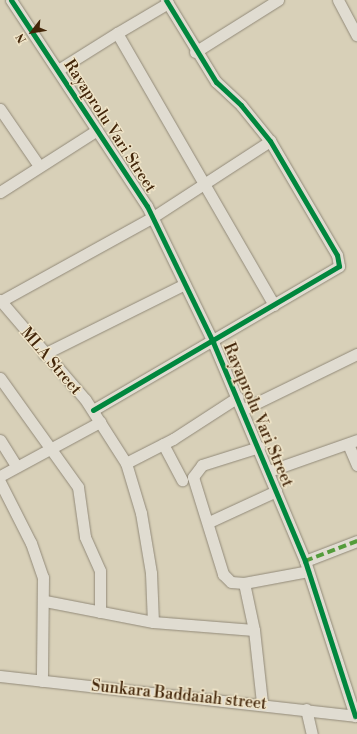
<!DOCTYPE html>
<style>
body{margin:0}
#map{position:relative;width:357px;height:734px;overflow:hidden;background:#d8d0b8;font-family:"Libre Bodoni",serif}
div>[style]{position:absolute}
.roads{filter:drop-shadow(0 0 1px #928a79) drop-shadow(0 0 1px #928a79)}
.minor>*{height:11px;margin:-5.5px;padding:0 5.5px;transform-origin:5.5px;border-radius:5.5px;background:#e0dcd1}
.quiet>*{height:4px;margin-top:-2px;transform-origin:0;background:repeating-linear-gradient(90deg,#549c3b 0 8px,transparent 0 12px)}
.cycleway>*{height:5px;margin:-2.5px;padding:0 2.5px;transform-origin:2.5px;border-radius:2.5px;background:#00873e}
span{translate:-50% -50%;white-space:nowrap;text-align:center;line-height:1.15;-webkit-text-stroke:3px #efe4c8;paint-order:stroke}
.street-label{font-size:16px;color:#43260a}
.north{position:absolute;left:12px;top:12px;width:40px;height:40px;-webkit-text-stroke:3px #efe4c8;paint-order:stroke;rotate:239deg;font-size:11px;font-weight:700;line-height:16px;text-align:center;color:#43260a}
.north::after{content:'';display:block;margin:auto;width:14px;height:18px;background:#43260a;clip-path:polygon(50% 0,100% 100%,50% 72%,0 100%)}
</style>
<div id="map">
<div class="roads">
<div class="minor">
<div style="left:11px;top:0;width:247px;rotate:56.6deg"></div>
<div style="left:147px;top:206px;width:151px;rotate:64.1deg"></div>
<div style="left:213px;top:342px;width:238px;rotate:67.2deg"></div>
<div style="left:305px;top:561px;width:163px;rotate:72.1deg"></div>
<div style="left:338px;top:0;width:40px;rotate:62deg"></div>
<div style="left:168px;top:3px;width:59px;rotate:149.5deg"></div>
<div style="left:117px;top:33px;width:314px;rotate:60deg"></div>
<div style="left:195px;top:52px;width:98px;rotate:-32.1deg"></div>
<div style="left:58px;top:70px;width:70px;rotate:-32.1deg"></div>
<div style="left:0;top:109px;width:69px;rotate:55.6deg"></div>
<div style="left:0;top:192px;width:115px;rotate:-32.6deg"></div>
<div style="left:0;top:300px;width:130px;rotate:49.4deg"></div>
<div style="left:85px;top:399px;width:76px;rotate:57.4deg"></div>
<div style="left:126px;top:463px;width:52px;rotate:73.3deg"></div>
<div style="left:141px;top:513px;width:61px;rotate:80.5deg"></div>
<div style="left:151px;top:573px;width:49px;rotate:87.7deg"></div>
<div style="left:1px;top:301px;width:174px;rotate:-28.9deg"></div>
<div style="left:153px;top:217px;width:140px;rotate:-33deg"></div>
<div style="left:44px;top:354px;width:157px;rotate:-26.4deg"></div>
<div style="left:0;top:378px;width:134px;rotate:54.4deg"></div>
<div style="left:78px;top:487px;width:50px;rotate:82deg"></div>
<div style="left:85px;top:537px;width:37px;rotate:66deg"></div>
<div style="left:100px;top:571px;width:41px;rotate:90deg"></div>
<div style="left:244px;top:409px;width:126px;rotate:-26deg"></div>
<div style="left:93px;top:410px;width:285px;rotate:-30.3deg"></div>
<div style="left:339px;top:266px;width:11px;rotate:-100deg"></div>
<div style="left:337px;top:255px;width:132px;rotate:-120.4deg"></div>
<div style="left:270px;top:141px;width:46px;rotate:-128.9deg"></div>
<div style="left:241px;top:105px;width:34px;rotate:-137deg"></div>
<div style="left:216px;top:82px;width:96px;rotate:-121.4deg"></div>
<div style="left:0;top:440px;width:31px;rotate:58deg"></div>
<div style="left:163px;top:444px;width:41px;rotate:62.2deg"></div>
<div style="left:348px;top:444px;width:23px;rotate:67deg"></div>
<div style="left:259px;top:447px;width:60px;rotate:162.5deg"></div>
<div style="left:202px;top:465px;width:15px;rotate:127deg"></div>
<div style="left:193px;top:477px;width:102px;rotate:72.8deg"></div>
<div style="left:223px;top:574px;width:11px;rotate:45deg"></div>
<div style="left:231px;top:582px;width:13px;rotate:4deg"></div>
<div style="left:244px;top:583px;width:48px;rotate:78deg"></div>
<div style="left:254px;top:630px;width:73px;rotate:83.7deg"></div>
<div style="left:126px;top:463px;width:53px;rotate:-27.1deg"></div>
<div style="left:173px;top:439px;width:77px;rotate:-32.9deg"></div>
<div style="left:269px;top:471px;width:93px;rotate:-19.4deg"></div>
<div style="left:0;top:476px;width:114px;rotate:-28.4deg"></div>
<div style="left:0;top:482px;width:68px;rotate:63.1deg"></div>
<div style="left:31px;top:543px;width:36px;rotate:71deg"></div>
<div style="left:43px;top:577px;width:104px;rotate:90.6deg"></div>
<div style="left:209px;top:522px;width:74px;rotate:-24.8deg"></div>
<div style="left:305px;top:561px;width:56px;rotate:-21deg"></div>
<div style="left:244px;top:583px;width:65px;rotate:-10.6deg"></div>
<div style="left:45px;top:601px;width:110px;rotate:11deg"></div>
<div style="left:153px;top:622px;width:101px;rotate:4.5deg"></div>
<div style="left:0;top:676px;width:359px;rotate:6.4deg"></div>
<div style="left:306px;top:709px;width:26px;rotate:77deg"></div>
</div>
</div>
<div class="quiet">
<div style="left:305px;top:561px;width:56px;rotate:-21deg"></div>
</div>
<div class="cycleway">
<div style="left:11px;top:0;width:247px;rotate:56.6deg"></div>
<div style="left:147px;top:206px;width:151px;rotate:64.1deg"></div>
<div style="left:213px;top:342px;width:238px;rotate:67.2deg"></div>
<div style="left:305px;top:561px;width:163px;rotate:72.1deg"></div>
<div style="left:93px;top:410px;width:285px;rotate:-30.3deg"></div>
<div style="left:339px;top:266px;width:11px;rotate:-100deg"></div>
<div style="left:337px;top:255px;width:132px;rotate:-120.4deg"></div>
<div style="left:270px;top:141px;width:46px;rotate:-128.9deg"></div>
<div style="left:241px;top:105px;width:34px;rotate:-137deg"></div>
<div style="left:216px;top:82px;width:96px;rotate:-121.4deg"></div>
</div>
<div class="street-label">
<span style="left:110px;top:126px;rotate:57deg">Rayaprolu Vari Street</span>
<span style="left:51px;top:361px;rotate:49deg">MLA Street</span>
<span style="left:258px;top:415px;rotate:67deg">Rayaprolu Vari Street</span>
<span style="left:179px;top:695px;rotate:6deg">Sunkara Baddaiah street</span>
</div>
<div class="north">N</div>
</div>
